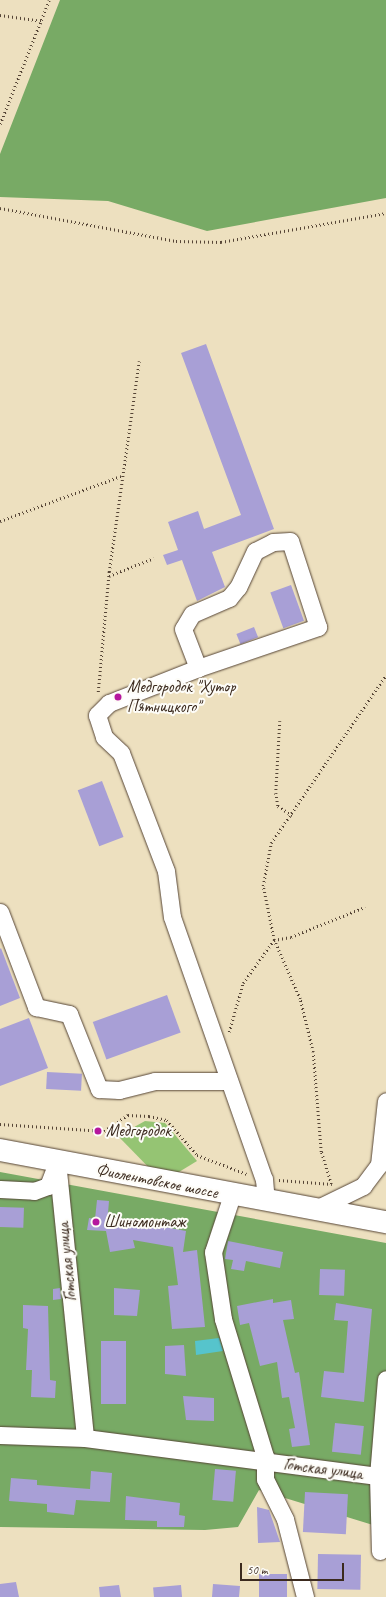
<!DOCTYPE html>
<meta charset="utf-8">
<style>
body{margin:0}
#map{position:relative;width:386px;height:1597px;overflow:hidden;background:#ede0bf;font-family:Caveat,sans-serif}
div>[style]{position:absolute}
.green>*{inset:0;background:#95c473}
.forest>*{inset:0;background:#78aa65}
.water>*{inset:0;background:#56c4cc}
.building>*{inset:0;background:#a89fd6;transform-origin:0 0}
.path>*{height:2.5px;margin-top:-1.25px;transform-origin:0;background:repeating-linear-gradient(90deg,#564536 0 1px,transparent 0 4px)}
.roads{filter:drop-shadow(0 0 1px #564536) drop-shadow(0 0 1px #564536)}
.minor>*{height:17px;margin:-8.5px;padding:0 8.5px;transform-origin:8.5px;border-radius:8.5px;background:#fff}
.major>*{height:22px;margin:-11px;padding:0 11px;transform-origin:11px;border-radius:11px;background:#fff}
.dots>*{width:11px;height:11px;translate:-50% -50%;box-sizing:border-box;border:2px solid #fdfcf7;border-radius:50%}
span{translate:-50% -50%;white-space:nowrap;text-align:center;line-height:1.15;-webkit-text-stroke:4px #fdfcf7;paint-order:stroke}
.poi-label{font-size:17px;color:#3b2a1e}
.left{translate:0 -50%;text-align:left}
.street-label{font-size:17px;color:#3b2a1e}
.scale{position:absolute;left:240px;top:1563px;width:104px;height:18px;box-sizing:border-box;border:2px solid #3b2a1e;border-top:0;padding-left:5px;font-size:12px;line-height:14px;white-space:nowrap;color:#3b2a1e;-webkit-text-stroke:3px #fdfcf7;paint-order:stroke}
</style>
<div id="map">
<div class="green">
<div style="clip-path:polygon(145px 1121px,165px 1123px,197px 1161px,174px 1175px,158px 1177px,118px 1136px)"></div>
</div>
<div class="forest">
<div style="clip-path:polygon(60px 0,386px 0,386px 198px,207px 231px,108px 201px,0 197px,0 154px)"></div>
<div style="clip-path:polygon(0 1172px,386px 1243px,386px 1529px,259px 1490px,238px 1527px,205px 1530px,0 1527px)"></div>
</div>
<div class="water">
<div style="clip-path:polygon(219px 1338px,223px 1351px,196px 1355px,195px 1341px)"></div>
</div>
<div class="building">
<div style="clip-path:polygon(206px 344px,274px 529px,212px 552px,225px 587px,197px 601px,182px 560px,167px 565px,163px 555px,178px 550px,168px 522px,198px 511px,204px 529px,241px 515px,181px 353px)"></div>
<div style="left:291px;top:585px;width:38px;height:22px;rotate:70deg"></div>
<div style="left:254px;top:627px;width:11px;height:19px;rotate:68deg"></div>
<div style="left:102px;top:781px;width:60px;height:26px;rotate:69deg"></div>
<div style="clip-path:polygon(1px 948px,20px 998px,0 1006px,0 949px)"></div>
<div style="left:167px;top:995px;width:40px;height:79px;rotate:70deg"></div>
<div style="clip-path:polygon(29px 1018px,48px 1068px,0 1086px,0 1029px)"></div>
<div style="left:47px;top:1072px;width:35px;height:17px;rotate:3deg"></div>
<div style="clip-path:polygon(97px 1200px,109px 1201px,107px 1226px,134px 1221px,186px 1231px,183px 1252px,197px 1250px,205px 1327px,172px 1329px,168px 1286px,178px 1285px,173px 1247px,133px 1240px,135px 1248px,110px 1252px,106px 1231px,87px 1230px,89px 1218px,95px 1219px)"></div>
<div style="left:0;top:1207px;width:24px;height:20px;rotate:2deg"></div>
<div style="clip-path:polygon(228px 1241px,283px 1252px,280px 1268px,246px 1261px,244px 1271px,231px 1269px,233px 1260px,225px 1259px)"></div>
<div style="left:320px;top:1269px;width:25px;height:26px;rotate:2deg"></div>
<div style="clip-path:polygon(60px 1288px,61px 1299px,53px 1300px,53px 1289px)"></div>
<div style="clip-path:polygon(114px 1288px,140px 1290px,137px 1316px,114px 1315px)"></div>
<div style="clip-path:polygon(273px 1299px,273px 1303px,291px 1300px,294px 1319px,283px 1320px,295px 1373px,299px 1372px,310px 1445px,292px 1447px,289px 1429px,295px 1428px,289px 1397px,282px 1398px,277px 1362px,260px 1366px,249px 1323px,240px 1325px,237px 1306px)"></div>
<div style="clip-path:polygon(336px 1303px,372px 1309px,364px 1402px,321px 1397px,324px 1371px,344px 1373px,348px 1321px,334px 1320px)"></div>
<div style="clip-path:polygon(23px 1305px,48px 1306px,50px 1380px,56px 1381px,55px 1398px,31px 1397px,32px 1370px,26px 1370px,28px 1329px,23px 1328px)"></div>
<div style="left:101px;top:1341px;width:25px;height:63px"></div>
<div style="clip-path:polygon(184px 1345px,186px 1376px,165px 1374px,165px 1346px)"></div>
<div style="clip-path:polygon(183px 1396px,214px 1398px,214px 1421px,186px 1420px)"></div>
<div style="left:335px;top:1423px;width:29px;height:29px;rotate:6deg"></div>
<div style="left:215px;top:1469px;width:21px;height:31px;rotate:5deg"></div>
<div style="clip-path:polygon(91px 1471px,112px 1473px,110px 1502px,76px 1500px,74px 1515px,47px 1512px,47px 1504px,9px 1501px,11px 1478px,37px 1480px,37px 1485px,90px 1489px)"></div>
<div style="left:305px;top:1492px;width:43px;height:40px;rotate:3deg"></div>
<div style="clip-path:polygon(126px 1496px,180px 1503px,179px 1515px,185px 1516px,184px 1527px,157px 1527px,157px 1521px,125px 1520px)"></div>
<div style="clip-path:polygon(257px 1507px,269px 1510px,280px 1542px,258px 1543px)"></div>
<div style="left:318px;top:1554px;width:43px;height:35px;rotate:1deg"></div>
<div style="left:259px;top:1574px;width:28px;height:23px"></div>
<div style="clip-path:polygon(16px 1582px,19px 1597px,0 1597px,0 1584px)"></div>
<div style="clip-path:polygon(213px 1584px,240px 1586px,239px 1597px,212px 1597px)"></div>
<div style="clip-path:polygon(119px 1585px,121px 1597px,100px 1597px,99px 1587px)"></div>
<div style="left:181px;top:1585px;width:12px;height:28px;rotate:85deg"></div>
</div>
<div class="path">
<div style="left:0;top:15px;width:43px;rotate:7.9deg"></div>
<div style="left:0;top:124px;width:133px;rotate:-68.4deg"></div>
<div style="left:0;top:208px;width:179px;rotate:10.6deg"></div>
<div style="left:176px;top:241px;width:45px;rotate:1.3deg"></div>
<div style="left:221px;top:242px;width:168px;rotate:-10deg"></div>
<div style="left:0;top:521px;width:129px;rotate:-20.4deg"></div>
<div style="left:109px;top:576px;width:48px;rotate:-21.8deg"></div>
<div style="left:98px;top:692px;width:121px;rotate:-84.8deg"></div>
<div style="left:109px;top:572px;width:213px;rotate:-81.9deg"></div>
<div style="left:280px;top:721px;width:72px;rotate:93.2deg"></div>
<div style="left:276px;top:793px;width:13px;rotate:81deg"></div>
<div style="left:278px;top:806px;width:17px;rotate:33deg"></div>
<div style="left:229px;top:1032px;width:51px;rotate:-74.1deg"></div>
<div style="left:243px;top:983px;width:53px;rotate:-54.2deg"></div>
<div style="left:274px;top:940px;width:55px;rotate:-101.5deg"></div>
<div style="left:263px;top:886px;width:44px;rotate:-79.5deg"></div>
<div style="left:271px;top:843px;width:204px;rotate:-55.6deg"></div>
<div style="left:0;top:1124px;width:104px;rotate:3.9deg"></div>
<div style="left:104px;top:1131px;width:29px;rotate:-34deg"></div>
<div style="left:128px;top:1115px;width:21px;rotate:3deg"></div>
<div style="left:149px;top:1116px;width:18px;rotate:13deg"></div>
<div style="left:167px;top:1120px;width:46px;rotate:49.4deg"></div>
<div style="left:197px;top:1155px;width:53px;rotate:20.8deg"></div>
<div style="left:279px;top:1180px;width:53px;rotate:4.3deg"></div>
<div style="left:331px;top:1184px;width:34px;rotate:-107deg"></div>
<div style="left:321px;top:1152px;width:100px;rotate:-94.6deg"></div>
<div style="left:313px;top:1052px;width:55px;rotate:-103.8deg"></div>
<div style="left:300px;top:999px;width:64px;rotate:-113.8deg"></div>
<div style="left:274px;top:940px;width:17px;rotate:-10deg"></div>
<div style="left:291px;top:937px;width:80px;rotate:-22.1deg"></div>
</div>
<div class="roads">
<div class="minor">
<div style="left:198px;top:668px;width:127px;rotate:-18.9deg"></div>
<div style="left:318px;top:627px;width:90px;rotate:-108deg"></div>
<div style="left:290px;top:541px;width:17px;rotate:177deg"></div>
<div style="left:273px;top:542px;width:20px;rotate:153deg"></div>
<div style="left:255px;top:551px;width:40px;rotate:115deg"></div>
<div style="left:238px;top:587px;width:14px;rotate:129deg"></div>
<div style="left:229px;top:598px;width:40px;rotate:156.6deg"></div>
<div style="left:192px;top:614px;width:17px;rotate:121deg"></div>
<div style="left:183px;top:629px;width:42px;rotate:69deg"></div>
<div style="left:198px;top:668px;width:96px;rotate:158.5deg"></div>
<div style="left:109px;top:703px;width:17px;rotate:135deg"></div>
<div style="left:97px;top:715px;width:23px;rotate:72deg"></div>
<div style="left:104px;top:737px;width:23px;rotate:43deg"></div>
<div style="left:121px;top:753px;width:126px;rotate:69.1deg"></div>
<div style="left:166px;top:871px;width:46px;rotate:82.6deg"></div>
<div style="left:172px;top:917px;width:278px;rotate:70.7deg"></div>
<div style="left:264px;top:1179px;width:22px;rotate:85deg"></div>
<div style="left:0;top:912px;width:102px;rotate:69.2deg"></div>
<div style="left:36px;top:1007px;width:34px;rotate:12deg"></div>
<div style="left:69px;top:1014px;width:81px;rotate:68.2deg"></div>
<div style="left:99px;top:1089px;width:20px;rotate:3deg"></div>
<div style="left:119px;top:1090px;width:37px;rotate:-14deg"></div>
<div style="left:155px;top:1081px;width:74px"></div>
<div style="left:57px;top:1161px;width:278px;rotate:84.2deg"></div>
<div style="left:379px;top:1165px;width:64px;rotate:-83.8deg"></div>
<div style="left:0;top:1189px;width:34px;rotate:3deg"></div>
<div style="left:34px;top:1191px;width:15px;rotate:-20deg"></div>
<div style="left:48px;top:1186px;width:22px;rotate:-69deg"></div>
<div style="left:232px;top:1195px;width:60px;rotate:108.4deg"></div>
<div style="left:213px;top:1252px;width:68px;rotate:81.5deg"></div>
<div style="left:223px;top:1319px;width:143px;rotate:73deg"></div>
<div style="left:265px;top:1456px;width:23px;rotate:90deg"></div>
<div style="left:265px;top:1479px;width:45px;rotate:63.4deg"></div>
<div style="left:285px;top:1519px;width:81px;rotate:75.6deg"></div>
<div style="left:314px;top:1210px;width:55px;rotate:-26.1deg"></div>
<div style="left:363px;top:1186px;width:26px;rotate:-53deg"></div>
<div style="left:0;top:1435px;width:85px;rotate:2deg"></div>
<div style="left:85px;top:1438px;width:295px;rotate:7.4deg"></div>
<div style="left:378px;top:1476px;width:75px;rotate:88.5deg"></div>
<div style="left:378px;top:1476px;width:97px;rotate:-85.3deg"></div>
</div>
<div class="major">
<div style="left:0;top:1150px;width:393px;rotate:10.6deg"></div>
</div>
</div>
<div class="dots">
<div style="left:118px;top:697px;background:#b5179e"></div>
<div style="left:98px;top:1131px;background:#b5179e"></div>
<div style="left:96px;top:1222px;background:#b5179e"></div>
</div>
<div class="poi-label">
<span class="left" style="left:127px;top:697px">Медгородок "Хутор<br>Пятницкого"</span>
<span class="left" style="left:106px;top:1131px">Медгородок</span>
<span class="left" style="left:104px;top:1222px">Шиномонтаж</span>
</div>
<div class="street-label">
<span style="left:157px;top:1181px;rotate:11deg">Фиолентовское шоссе</span>
<span style="left:67px;top:1262px;rotate:-96deg">Готская улица</span>
<span style="left:323px;top:1469px;rotate:7deg">Готская улица</span>
</div>
<div class="scale">50 m</div>
</div>
